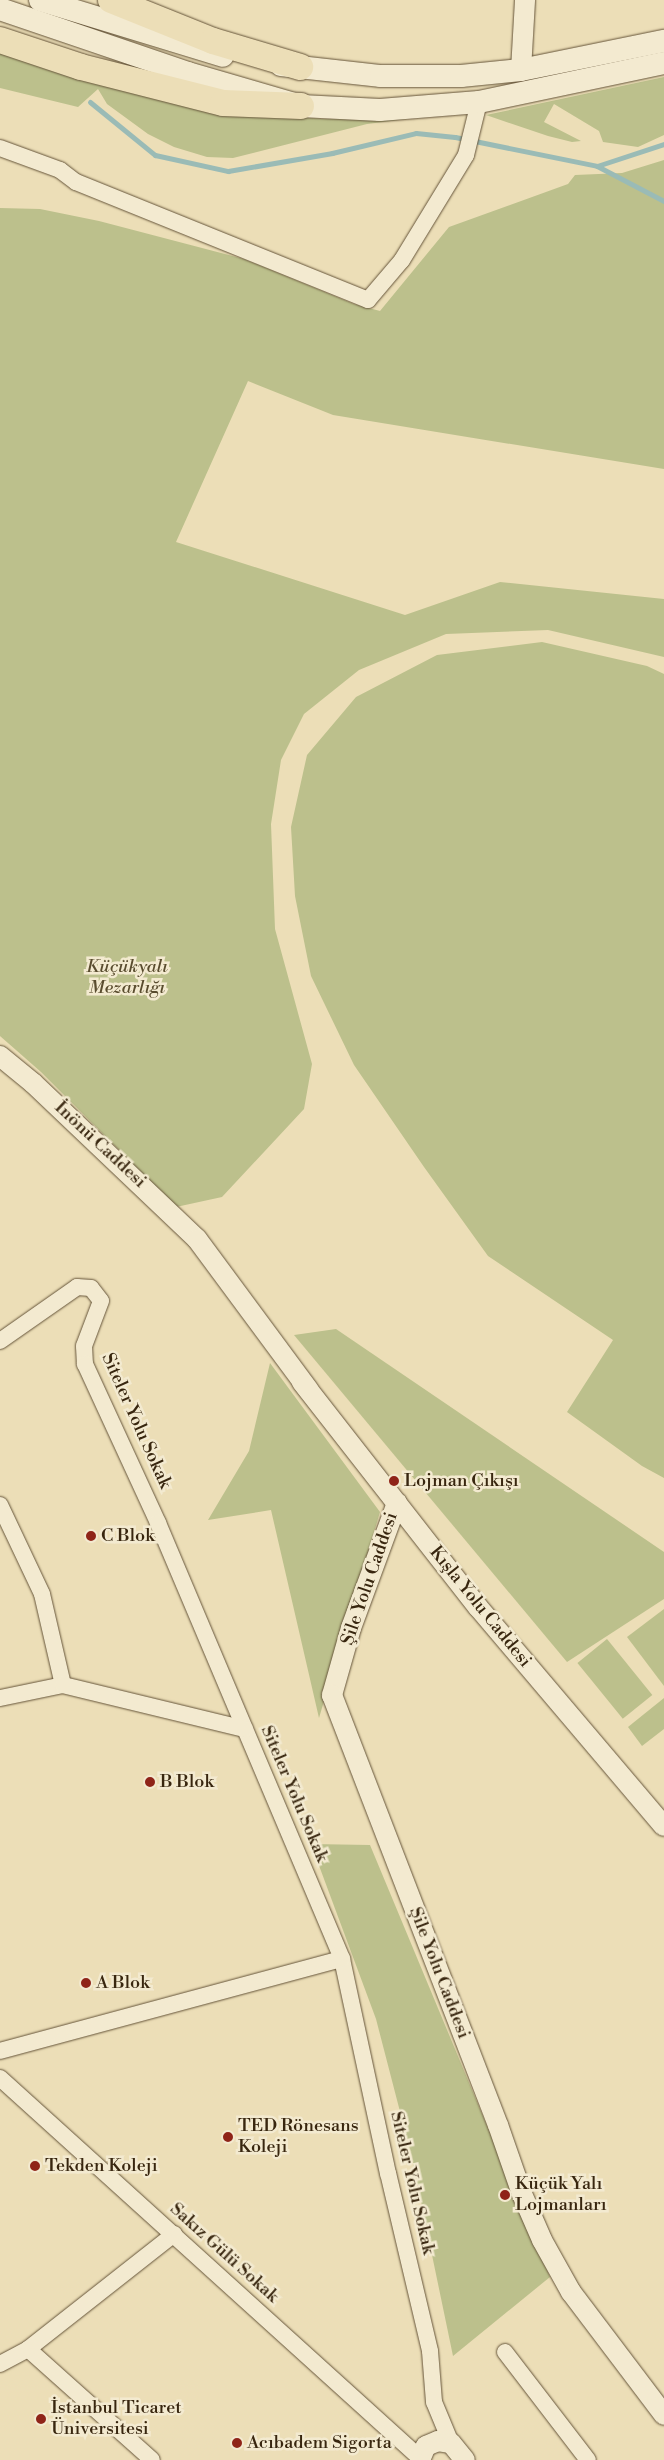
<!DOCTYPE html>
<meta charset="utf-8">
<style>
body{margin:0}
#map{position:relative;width:664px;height:2460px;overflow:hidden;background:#ecdeb7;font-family:"Libre Bodoni",serif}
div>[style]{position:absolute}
.green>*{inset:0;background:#bcc08c;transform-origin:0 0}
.stream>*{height:5px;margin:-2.5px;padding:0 2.5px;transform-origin:2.5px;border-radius:2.5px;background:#9abbb6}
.roads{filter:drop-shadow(0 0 1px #655439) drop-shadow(0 0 1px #655439)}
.minor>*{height:16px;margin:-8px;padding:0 8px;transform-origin:8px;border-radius:8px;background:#f3ead0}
.tertiary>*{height:20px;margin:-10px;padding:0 10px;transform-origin:10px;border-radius:10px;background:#f3ead0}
.secondary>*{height:22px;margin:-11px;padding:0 11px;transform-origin:11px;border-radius:11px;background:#f3ead0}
.trunk>*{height:26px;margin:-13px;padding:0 13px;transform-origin:13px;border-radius:13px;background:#ecdeb7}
.dots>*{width:14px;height:14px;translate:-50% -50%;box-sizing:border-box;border:2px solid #f3ead0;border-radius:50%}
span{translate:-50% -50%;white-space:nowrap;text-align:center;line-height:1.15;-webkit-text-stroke:5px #f3ead0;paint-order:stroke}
.park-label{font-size:18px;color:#594c2e;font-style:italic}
.street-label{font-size:18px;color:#38260f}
.poi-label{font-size:18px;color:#38260f}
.left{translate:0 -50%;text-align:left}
</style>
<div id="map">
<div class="green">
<div style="clip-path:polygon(0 49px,266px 115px,326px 119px,407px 119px,367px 124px,233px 158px,207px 157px,174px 147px,148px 134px,107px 104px,98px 89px,78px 107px,0 88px)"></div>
<div style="clip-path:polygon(664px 77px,664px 135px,638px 147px,603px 142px,599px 131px,554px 104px,544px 122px,581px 141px,572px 142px,548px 136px,486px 115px)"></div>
<div style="clip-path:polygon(664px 160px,664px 469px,333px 415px,248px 381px,176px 542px,405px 615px,500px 582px,664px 599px,664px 657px,548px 630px,446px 634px,359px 670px,304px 714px,281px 760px,271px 824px,275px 929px,312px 1064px,304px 1109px,222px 1197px,176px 1207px,41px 1072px,0 1036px,0 208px,40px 209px,99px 221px,244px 259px,354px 304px,380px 311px,449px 227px,568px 184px,575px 175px,622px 173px)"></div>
<div style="clip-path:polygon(542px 642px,647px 666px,664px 674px,664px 1478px,642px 1466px,567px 1412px,613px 1340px,488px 1256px,424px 1167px,354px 1065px,311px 976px,295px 896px,291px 827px,307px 755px,356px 697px,437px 655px)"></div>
<div style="clip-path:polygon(336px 1329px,664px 1552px,664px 1599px,567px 1662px,294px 1335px)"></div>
<div style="clip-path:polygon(270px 1363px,380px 1512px,319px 1718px,271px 1510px,208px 1520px,249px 1451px)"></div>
<div style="clip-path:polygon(664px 1609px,664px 1686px,627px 1637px)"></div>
<div style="left:607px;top:1639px;width:72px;height:38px;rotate:51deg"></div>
<div style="clip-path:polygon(664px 1698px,664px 1729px,642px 1746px,628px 1727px)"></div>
<div style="clip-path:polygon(311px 1844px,370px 1845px,550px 2277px,453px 2356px,411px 2154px,376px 2019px)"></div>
</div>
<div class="stream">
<div style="left:90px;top:102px;width:84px;rotate:39.2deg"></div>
<div style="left:155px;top:155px;width:75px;rotate:12.4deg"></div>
<div style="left:228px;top:171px;width:106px;rotate:-9.8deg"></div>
<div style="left:332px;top:153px;width:86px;rotate:-13.4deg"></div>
<div style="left:416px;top:133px;width:39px;rotate:6deg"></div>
<div style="left:455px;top:137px;width:145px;rotate:11.5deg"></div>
<div style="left:597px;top:166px;width:76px;rotate:27.6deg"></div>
<div style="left:597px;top:166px;width:71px;rotate:-18.2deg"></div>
</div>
<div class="roads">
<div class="minor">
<div style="left:0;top:148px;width:64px;rotate:20.1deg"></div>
<div style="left:60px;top:170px;width:20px;rotate:37deg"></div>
<div style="left:76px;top:182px;width:315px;rotate:22deg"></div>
<div style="left:368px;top:300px;width:52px;rotate:-49.6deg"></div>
<div style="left:402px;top:260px;width:123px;rotate:-58.6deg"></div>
<div style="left:466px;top:155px;width:55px;rotate:-76.2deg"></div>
<div style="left:0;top:1341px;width:94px;rotate:-35deg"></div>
<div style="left:77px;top:1287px;width:14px;rotate:4deg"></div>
<div style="left:91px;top:1288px;width:16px;rotate:52deg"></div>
<div style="left:101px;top:1301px;width:48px;rotate:110.7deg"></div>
<div style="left:84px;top:1346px;width:18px;rotate:87deg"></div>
<div style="left:85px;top:1364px;width:175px;rotate:65.3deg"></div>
<div style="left:158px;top:1523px;width:473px;rotate:67.1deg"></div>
<div style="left:342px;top:1959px;width:219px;rotate:77.9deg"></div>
<div style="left:388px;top:2173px;width:183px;rotate:76.7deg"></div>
<div style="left:430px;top:2351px;width:51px;rotate:85.5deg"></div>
<div style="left:434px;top:2402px;width:44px;rotate:67.5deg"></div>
<div style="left:0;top:1505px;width:98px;rotate:64.7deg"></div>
<div style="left:42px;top:1594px;width:93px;rotate:77deg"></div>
<div style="left:63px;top:1685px;width:64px;rotate:168.3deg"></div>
<div style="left:63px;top:1685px;width:187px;rotate:13.6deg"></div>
<div style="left:0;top:2051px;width:354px;rotate:-15.1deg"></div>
<div style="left:0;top:2078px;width:566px;rotate:42.14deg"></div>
<div style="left:28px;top:2349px;width:166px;rotate:41.8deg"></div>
<div style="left:505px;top:2352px;width:136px;rotate:52.5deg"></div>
<div style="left:0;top:2364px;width:32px;rotate:-28deg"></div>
<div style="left:28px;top:2349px;width:186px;rotate:-38.2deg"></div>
</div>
<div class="tertiary">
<div style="left:521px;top:70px;width:70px;rotate:-86.7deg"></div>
<div style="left:0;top:1056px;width:43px;rotate:39.3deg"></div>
<div style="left:33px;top:1083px;width:226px;rotate:43.6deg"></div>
<div style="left:197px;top:1239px;width:187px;rotate:53.5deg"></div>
<div style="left:302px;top:1382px;width:286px;rotate:52deg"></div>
<div style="left:478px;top:1607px;width:287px;rotate:49.7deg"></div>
<div style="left:397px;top:1503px;width:133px;rotate:110.2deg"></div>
<div style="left:351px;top:1628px;width:70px;rotate:105.8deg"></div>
<div style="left:332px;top:1695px;width:461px;rotate:68.9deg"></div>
<div style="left:498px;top:2125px;width:73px;rotate:70.8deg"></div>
<div style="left:522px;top:2194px;width:50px;rotate:66.5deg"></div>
<div style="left:542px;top:2240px;width:60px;rotate:60.9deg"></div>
<div style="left:571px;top:2292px;width:154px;rotate:52.9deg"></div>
<div style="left:420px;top:2460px;width:15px;rotate:-67deg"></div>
<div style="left:426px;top:2446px;width:13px;rotate:-23deg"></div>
<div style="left:438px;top:2441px;width:13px;rotate:9deg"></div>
<div style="left:451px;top:2443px;width:22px;rotate:51deg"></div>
</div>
<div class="secondary">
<div style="left:40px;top:0;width:191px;rotate:17deg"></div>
<div style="left:0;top:9px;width:199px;rotate:18.8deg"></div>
<div style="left:188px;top:73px;width:118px;rotate:16.3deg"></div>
<div style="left:301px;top:106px;width:79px;rotate:2.9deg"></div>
<div style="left:380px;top:110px;width:99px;rotate:-4.6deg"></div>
<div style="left:479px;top:102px;width:189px;rotate:-11.9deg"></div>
<div style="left:281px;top:65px;width:101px;rotate:6.3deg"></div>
<div style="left:381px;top:76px;width:80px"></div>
<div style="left:461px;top:76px;width:60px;rotate:-5.7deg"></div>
<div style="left:521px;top:70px;width:146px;rotate:-11.5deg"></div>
</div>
<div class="trunk">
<div style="left:111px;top:0;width:110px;rotate:21.9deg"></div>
<div style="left:213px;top:41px;width:91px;rotate:16.6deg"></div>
<div style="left:0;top:40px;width:85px;rotate:18.4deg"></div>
<div style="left:81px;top:67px;width:146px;rotate:14.2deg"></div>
<div style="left:223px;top:103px;width:78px;rotate:2.2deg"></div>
</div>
</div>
<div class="dots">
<div style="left:394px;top:1481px;background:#8f2418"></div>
<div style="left:91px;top:1536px;background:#8f2418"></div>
<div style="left:150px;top:1782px;background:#8f2418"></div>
<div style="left:86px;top:1983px;background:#8f2418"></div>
<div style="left:228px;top:2137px;background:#8f2418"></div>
<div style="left:35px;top:2166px;background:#8f2418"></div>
<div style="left:505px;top:2195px;background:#8f2418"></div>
<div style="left:41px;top:2419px;background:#8f2418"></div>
<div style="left:237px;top:2443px;background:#8f2418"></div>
</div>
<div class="park-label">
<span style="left:127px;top:978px">Küçükyalı<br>Mezarlığı</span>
</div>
<div class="street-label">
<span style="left:100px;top:1145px;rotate:43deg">İnönü Caddesi</span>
<span style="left:136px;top:1421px;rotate:66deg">Siteler Yolu Sokak</span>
<span style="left:370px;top:1579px;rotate:-71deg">Şile Yolu Caddesi</span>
<span style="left:480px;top:1607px;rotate:51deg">Kışla Yolu Caddesi</span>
<span style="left:294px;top:1794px;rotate:67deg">Siteler Yolu Sokak</span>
<span style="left:439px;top:1973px;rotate:69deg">Şile Yolu Caddesi</span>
<span style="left:412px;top:2183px;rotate:77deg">Siteler Yolu Sokak</span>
<span style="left:224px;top:2253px;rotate:42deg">Sakız Gülü Sokak</span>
</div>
<div class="poi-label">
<span class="left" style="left:404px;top:1481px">Lojman Çıkışı</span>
<span class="left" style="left:101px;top:1536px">C Blok</span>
<span class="left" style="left:160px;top:1782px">B Blok</span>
<span class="left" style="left:96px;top:1983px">A Blok</span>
<span class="left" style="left:238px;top:2137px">TED Rönesans<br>Koleji</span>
<span class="left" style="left:45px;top:2166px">Tekden Koleji</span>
<span class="left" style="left:515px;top:2195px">Küçük Yalı<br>Lojmanları</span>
<span class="left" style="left:51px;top:2419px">İstanbul Ticaret<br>Üniversitesi</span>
<span class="left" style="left:247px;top:2443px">Acıbadem Sigorta</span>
</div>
</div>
